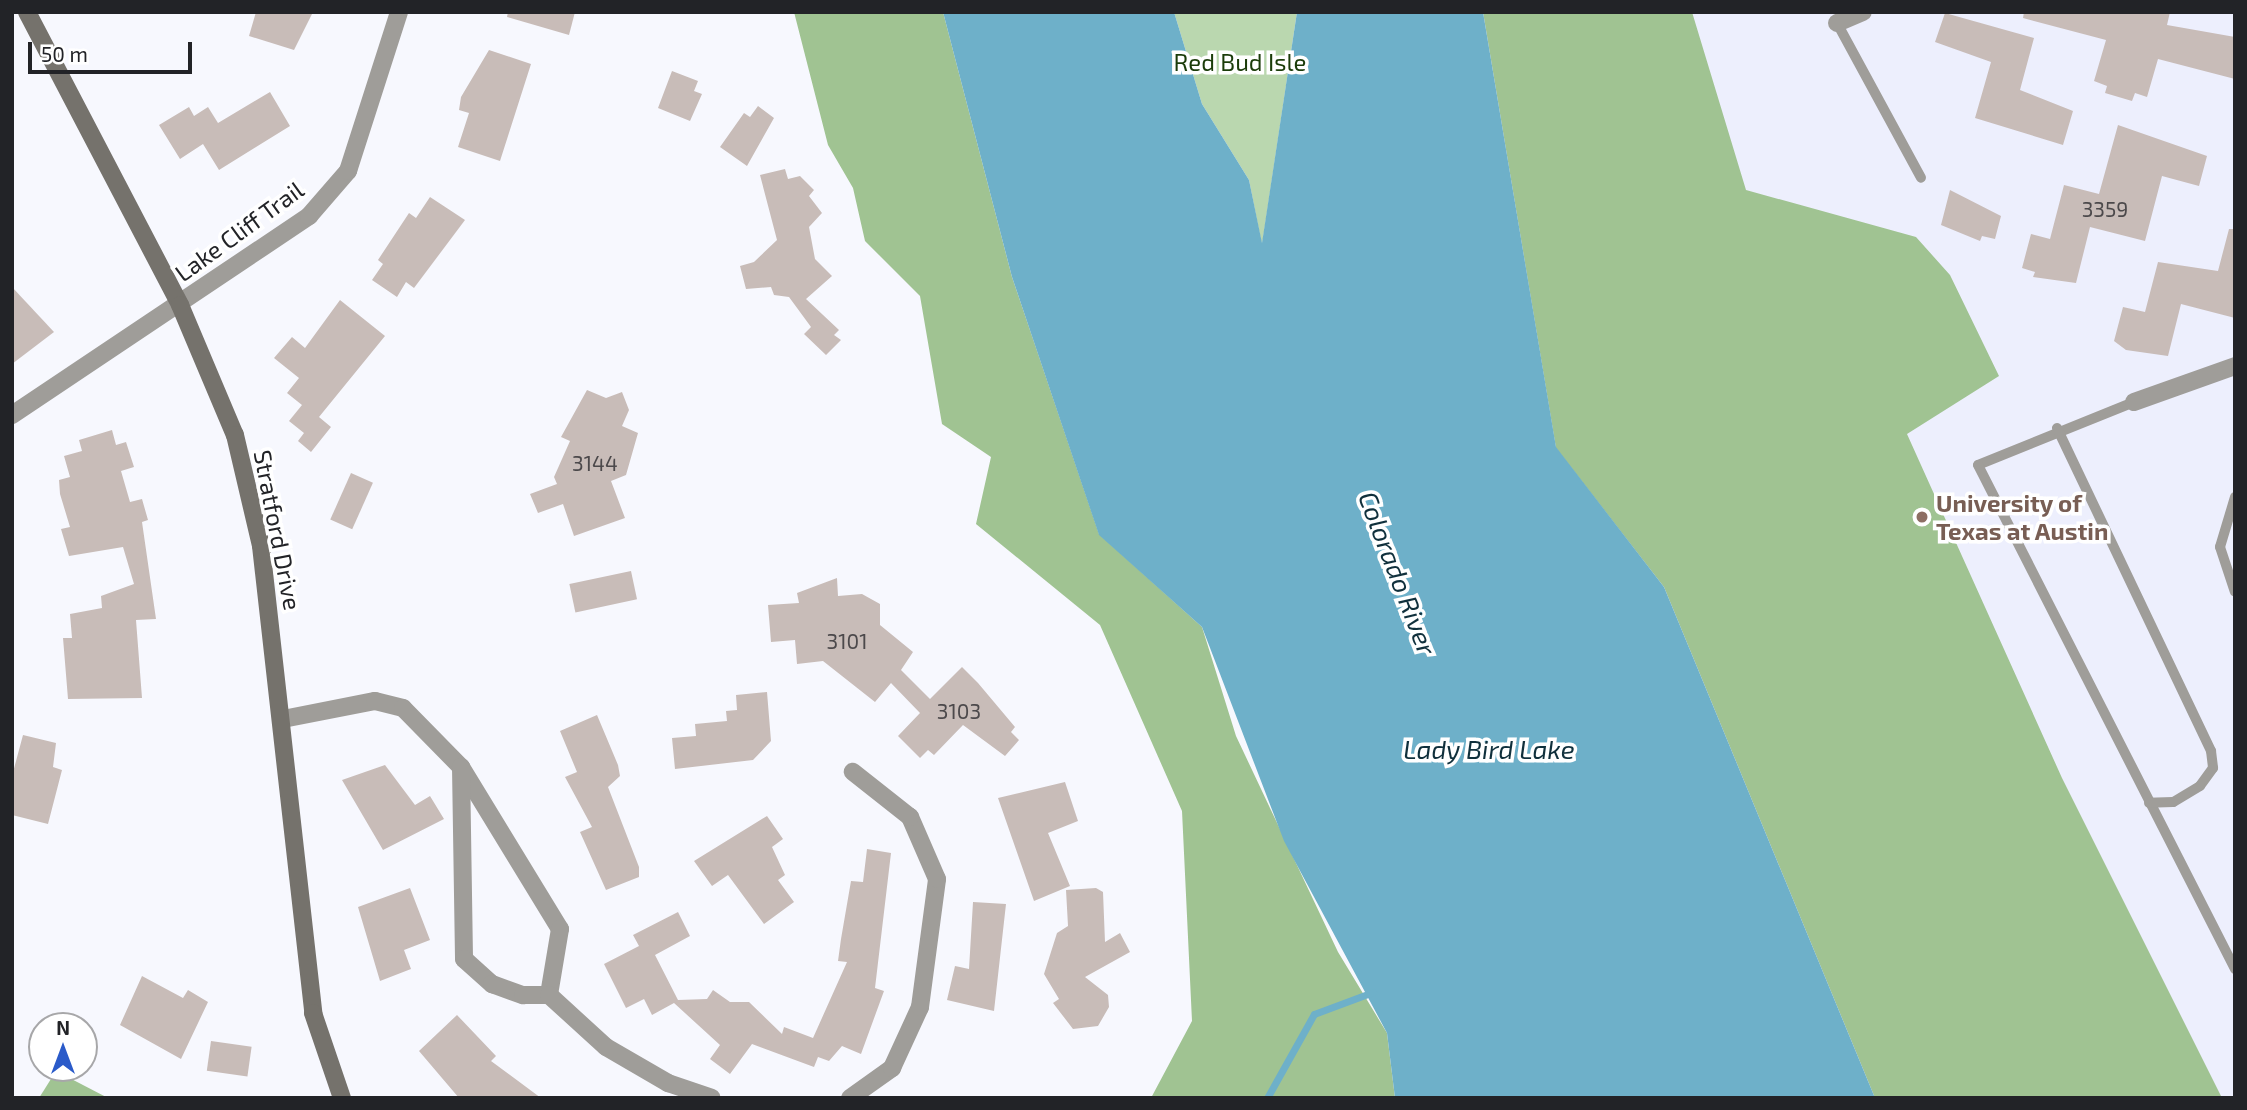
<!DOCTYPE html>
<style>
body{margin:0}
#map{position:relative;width:2247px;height:1110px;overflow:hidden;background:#f7f8fe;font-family:"Exo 2",sans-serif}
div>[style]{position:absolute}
.built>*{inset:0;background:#edeffd}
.green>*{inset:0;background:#bad7af}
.forest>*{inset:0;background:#a0c392}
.water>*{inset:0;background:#6eb0c9}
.stream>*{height:7px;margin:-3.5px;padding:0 3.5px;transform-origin:3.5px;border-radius:3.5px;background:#6eb0c9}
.building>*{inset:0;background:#c8bcb8;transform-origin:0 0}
.lane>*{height:10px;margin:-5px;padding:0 5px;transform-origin:5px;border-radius:5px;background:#9f9d99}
.street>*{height:18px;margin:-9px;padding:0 9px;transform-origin:9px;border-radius:9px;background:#9f9d99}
.secondary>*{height:18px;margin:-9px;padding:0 9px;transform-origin:9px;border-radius:9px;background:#75726c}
.dots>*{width:19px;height:19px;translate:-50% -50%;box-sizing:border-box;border:4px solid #fff;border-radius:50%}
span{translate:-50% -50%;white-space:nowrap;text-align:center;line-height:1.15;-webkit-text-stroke:7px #fff;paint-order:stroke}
.number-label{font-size:21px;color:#4c494b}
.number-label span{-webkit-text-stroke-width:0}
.park-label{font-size:24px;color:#1b3c0a}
.street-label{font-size:24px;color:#222327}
.education-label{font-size:24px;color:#785e54;font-weight:700}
.left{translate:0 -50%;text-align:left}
.water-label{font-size:26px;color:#10303c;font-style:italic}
.frame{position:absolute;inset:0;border:14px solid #222327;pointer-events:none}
.north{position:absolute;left:28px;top:1012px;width:70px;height:70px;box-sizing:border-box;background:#fff;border:2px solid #a7a7a9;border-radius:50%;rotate:0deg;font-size:19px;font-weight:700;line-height:28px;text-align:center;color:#222327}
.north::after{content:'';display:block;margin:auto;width:24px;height:32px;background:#2a5ac9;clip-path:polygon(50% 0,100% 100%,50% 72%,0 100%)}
.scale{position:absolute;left:28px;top:42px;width:164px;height:32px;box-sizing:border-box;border:4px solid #222327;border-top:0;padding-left:9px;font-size:21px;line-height:24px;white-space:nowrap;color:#222327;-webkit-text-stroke:5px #fff;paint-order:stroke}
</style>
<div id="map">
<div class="built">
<div style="clip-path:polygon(1483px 12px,2235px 12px,2235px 1098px,1875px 1098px)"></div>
</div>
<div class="green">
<div style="clip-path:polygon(1174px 12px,1297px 12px,1262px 245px,1249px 180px,1202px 104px)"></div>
</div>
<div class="forest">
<div style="clip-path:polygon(794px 12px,943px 12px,1012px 277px,1099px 534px,1202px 627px,1236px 736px,1338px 952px,1387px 1033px,1395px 1098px,1151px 1098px,1192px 1021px,1182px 811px,1100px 625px,976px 524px,991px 457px,942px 424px,920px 296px,865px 241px,853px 188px,828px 145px)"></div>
<div style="clip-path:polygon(1483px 12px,1692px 12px,1746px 190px,1916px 237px,1950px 275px,1999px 376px,1907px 434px,2062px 778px,2222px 1098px,1875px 1098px,1664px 587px,1556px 448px)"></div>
<div style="clip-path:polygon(56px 1071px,108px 1098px,39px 1098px)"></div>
</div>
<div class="water">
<div style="clip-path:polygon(943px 12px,1174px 12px,1202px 104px,1249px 180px,1262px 243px,1297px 12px,1483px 12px,1556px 447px,1664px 587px,1875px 1098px,1395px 1098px,1387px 1033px,1284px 841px,1202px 627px,1099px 535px,1012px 277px)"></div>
</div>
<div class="stream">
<div style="left:1267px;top:1098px;width:96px;rotate:-60.8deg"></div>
<div style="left:1314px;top:1014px;width:63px;rotate:-20.4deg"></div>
</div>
<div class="building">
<div style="clip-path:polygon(256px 12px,313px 12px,294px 50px,249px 36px)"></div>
<div style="clip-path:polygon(508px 12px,575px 12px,569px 35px,507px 17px)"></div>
<div style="clip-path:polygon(2024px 12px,2170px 12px,2167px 25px,2235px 37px,2235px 79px,2158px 59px,2147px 97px,2135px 93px,2132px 101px,2105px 93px,2107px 86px,2094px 81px,2106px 40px,2023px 18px)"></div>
<div style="clip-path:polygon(1945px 13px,2034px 38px,2020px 90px,2073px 111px,2063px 145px,1975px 118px,1991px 62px,1935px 42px)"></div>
<div style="clip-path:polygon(489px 50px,531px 64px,500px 161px,458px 147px,469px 113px,459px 110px,461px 97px)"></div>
<div style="clip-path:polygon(672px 71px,698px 81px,694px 91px,702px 94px,690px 121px,658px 108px)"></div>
<div style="clip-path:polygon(270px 92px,290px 126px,219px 170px,203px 144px,180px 159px,159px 125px,189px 107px,194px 116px,208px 107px,218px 123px)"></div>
<div style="clip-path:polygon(758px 106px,774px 118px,747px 166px,720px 147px,744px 113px,750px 117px)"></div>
<div style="clip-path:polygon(2118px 125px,2207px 156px,2199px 186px,2162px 176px,2145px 241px,2090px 227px,2076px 283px,2033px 277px,2035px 272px,2022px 268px,2031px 234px,2050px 239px,2064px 185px,2099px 194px)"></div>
<div style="clip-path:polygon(785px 169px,788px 179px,800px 176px,814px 190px,809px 196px,822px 213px,809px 227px,815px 259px,832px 276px,806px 299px,839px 330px,834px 335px,841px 340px,826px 355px,804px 334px,811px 327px,789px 297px,774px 295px,771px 287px,746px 289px,740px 266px,754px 262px,777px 240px,760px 175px)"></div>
<div style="clip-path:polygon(1950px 190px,2001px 216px,1995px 239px,1982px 236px,1980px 241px,1941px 225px)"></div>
<div style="clip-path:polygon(430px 197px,465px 220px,414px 288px,406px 282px,397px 297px,372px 280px,383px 264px,378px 260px,409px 213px,416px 218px)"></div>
<div style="clip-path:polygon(2229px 229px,2235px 229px,2235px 318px,2181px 304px,2168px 356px,2126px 350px,2114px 341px,2123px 307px,2145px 312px,2158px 262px,2218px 271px)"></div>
<div style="clip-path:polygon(12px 287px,54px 332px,12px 364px)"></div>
<div style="clip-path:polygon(340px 300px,385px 336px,319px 417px,331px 427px,311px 452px,298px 441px,304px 433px,289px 421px,302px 405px,287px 393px,299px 378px,274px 358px,292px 337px,305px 348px)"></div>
<div style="clip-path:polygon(587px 390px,606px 398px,622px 392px,629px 410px,622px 426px,638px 433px,626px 475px,611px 481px,625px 518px,574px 536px,563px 504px,538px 513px,530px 494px,557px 484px,554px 477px,570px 441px,561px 437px)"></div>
<div style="clip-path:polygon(112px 430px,116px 445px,126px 442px,134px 467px,121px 471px,130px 502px,142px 499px,148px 520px,142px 522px,156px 619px,136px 620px,142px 698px,68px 699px,63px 638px,72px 638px,70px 614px,102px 608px,101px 596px,134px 584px,123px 547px,69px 556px,61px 529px,70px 527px,60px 494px,59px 480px,70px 477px,64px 456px,82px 451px,79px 440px)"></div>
<div style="left:351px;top:473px;width:24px;height:51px;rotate:24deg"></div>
<div style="left:631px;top:571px;width:29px;height:63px;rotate:78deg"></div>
<div style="clip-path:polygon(837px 578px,838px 596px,862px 594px,880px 604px,880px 625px,913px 652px,901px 670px,930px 699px,962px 667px,978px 683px,1015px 727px,1011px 732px,1019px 740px,1005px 756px,963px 725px,934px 755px,928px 750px,920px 758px,898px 736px,920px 713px,891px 683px,875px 702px,823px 661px,797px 664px,795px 640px,771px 642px,768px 605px,799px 603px,797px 593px)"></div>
<div style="clip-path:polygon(767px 692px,771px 741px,753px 760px,675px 769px,672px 738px,696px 736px,695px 724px,727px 721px,726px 711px,737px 710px,736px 695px)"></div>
<div style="clip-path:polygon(597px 715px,618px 765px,620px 776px,608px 787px,639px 867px,639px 877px,606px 890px,580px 832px,592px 827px,565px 777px,577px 772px,560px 731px)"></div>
<div style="clip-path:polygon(23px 735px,56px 743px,53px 767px,62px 770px,48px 824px,12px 815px,12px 776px)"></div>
<div style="clip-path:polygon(385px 765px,415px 805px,430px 796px,444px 819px,383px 850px,342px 780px)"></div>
<div style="clip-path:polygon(1065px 782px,1078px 821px,1048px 833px,1070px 886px,1034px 901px,998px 798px)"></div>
<div style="clip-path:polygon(767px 816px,783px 839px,772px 847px,785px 875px,778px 880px,794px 902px,764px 924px,728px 875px,712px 886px,694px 861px)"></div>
<div style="clip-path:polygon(867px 849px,891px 853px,875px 988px,884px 991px,861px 1054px,842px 1046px,829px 1061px,818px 1057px,814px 1067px,752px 1044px,730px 1074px,710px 1059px,720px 1045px,674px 1003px,652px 1015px,644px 999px,626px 1008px,604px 964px,639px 946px,633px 935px,678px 912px,690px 936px,655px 955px,678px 1000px,707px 999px,713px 990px,730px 1002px,749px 1002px,782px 1034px,784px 1027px,813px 1038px,847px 962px,838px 961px,841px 939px,851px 881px,863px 882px)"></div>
<div style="clip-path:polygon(410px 888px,430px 940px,404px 950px,411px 969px,380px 981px,358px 907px)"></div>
<div style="clip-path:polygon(1096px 888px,1103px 892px,1105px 942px,1120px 933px,1130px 952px,1085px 977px,1108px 995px,1109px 1007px,1098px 1026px,1073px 1029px,1053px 1003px,1059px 999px,1044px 974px,1057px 933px,1068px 926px,1066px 890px)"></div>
<div style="clip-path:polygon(973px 902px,1006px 904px,994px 1011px,947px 1000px,955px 966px,969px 969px)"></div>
<div style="clip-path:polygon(142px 976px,183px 998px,188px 990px,208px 1002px,181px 1059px,120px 1025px)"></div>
<div style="clip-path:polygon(457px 1015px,496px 1056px,491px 1061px,541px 1098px,459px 1098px,419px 1051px)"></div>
<div style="left:211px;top:1041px;width:41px;height:30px;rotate:8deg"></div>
</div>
<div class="lane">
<div style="left:1837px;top:23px;width:176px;rotate:61.5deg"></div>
<div style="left:2134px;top:402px;width:168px;rotate:158deg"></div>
<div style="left:1978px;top:465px;width:566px;rotate:62.98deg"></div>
<div style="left:2057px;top:428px;width:358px;rotate:64.5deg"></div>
<div style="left:2211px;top:751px;width:17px;rotate:83deg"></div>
<div style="left:2213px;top:768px;width:22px;rotate:126deg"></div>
<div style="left:2200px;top:786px;width:31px;rotate:149deg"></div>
<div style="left:2173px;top:802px;width:24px;rotate:178deg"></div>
<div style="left:2235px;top:497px;width:52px;rotate:106.7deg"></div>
<div style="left:2220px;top:547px;width:47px;rotate:71.6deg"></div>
</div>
<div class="street">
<div style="left:1837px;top:23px;width:28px;rotate:-23deg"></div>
<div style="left:2134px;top:402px;width:107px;rotate:-19.6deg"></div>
<div style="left:12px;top:415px;width:358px;rotate:-33.8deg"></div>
<div style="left:309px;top:216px;width:60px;rotate:-49.1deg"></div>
<div style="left:348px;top:171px;width:167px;rotate:-72.2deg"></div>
<div style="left:283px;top:719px;width:94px;rotate:-11.1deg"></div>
<div style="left:375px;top:701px;width:29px;rotate:14deg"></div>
<div style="left:403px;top:708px;width:83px;rotate:45.5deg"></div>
<div style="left:461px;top:767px;width:190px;rotate:58.6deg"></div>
<div style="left:560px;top:929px;width:67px;rotate:99.5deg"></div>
<div style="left:461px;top:767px;width:192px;rotate:89.1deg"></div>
<div style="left:464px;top:959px;width:38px;rotate:42deg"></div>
<div style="left:492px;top:984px;width:33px;rotate:20deg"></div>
<div style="left:523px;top:995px;width:26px"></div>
<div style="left:549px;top:995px;width:77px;rotate:42.4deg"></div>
<div style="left:606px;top:1047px;width:72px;rotate:30.1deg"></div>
<div style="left:668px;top:1083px;width:46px;rotate:18.8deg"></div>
<div style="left:850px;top:1098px;width:52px;rotate:-35.5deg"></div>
<div style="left:892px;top:1068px;width:67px;rotate:-65.3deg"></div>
<div style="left:920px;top:1007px;width:129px;rotate:-82.4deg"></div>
<div style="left:937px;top:879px;width:68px;rotate:-113.5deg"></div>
<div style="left:910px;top:817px;width:73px;rotate:-141.7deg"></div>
</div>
<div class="secondary">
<div style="left:27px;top:12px;width:331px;rotate:62.4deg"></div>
<div style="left:180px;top:305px;width:141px;rotate:67.1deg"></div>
<div style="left:235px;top:435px;width:114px;rotate:76.8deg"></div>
<div style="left:261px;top:546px;width:470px;rotate:83.6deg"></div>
<div style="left:313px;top:1013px;width:90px;rotate:71.2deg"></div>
</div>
<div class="dots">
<div style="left:1922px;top:517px;background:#8d6e63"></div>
</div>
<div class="number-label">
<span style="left:2105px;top:209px">3359</span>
<span style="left:595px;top:463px">3144</span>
<span style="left:847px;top:641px">3101</span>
<span style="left:959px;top:711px">3103</span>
</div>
<div class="park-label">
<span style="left:1240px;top:62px">Red Bud Isle</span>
</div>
<div class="street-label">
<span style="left:239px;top:231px;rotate:-36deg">Lake Cliff Trail</span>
<span style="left:278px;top:530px;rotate:79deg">Stratford Drive</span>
</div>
<div class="education-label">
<span class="left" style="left:1936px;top:517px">University of<br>Texas at Austin</span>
</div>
<div class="water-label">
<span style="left:1398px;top:573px;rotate:69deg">Colorado River</span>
<span style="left:1489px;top:749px">Lady Bird Lake</span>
</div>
<div class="frame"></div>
<div class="north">N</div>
<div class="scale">50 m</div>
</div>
